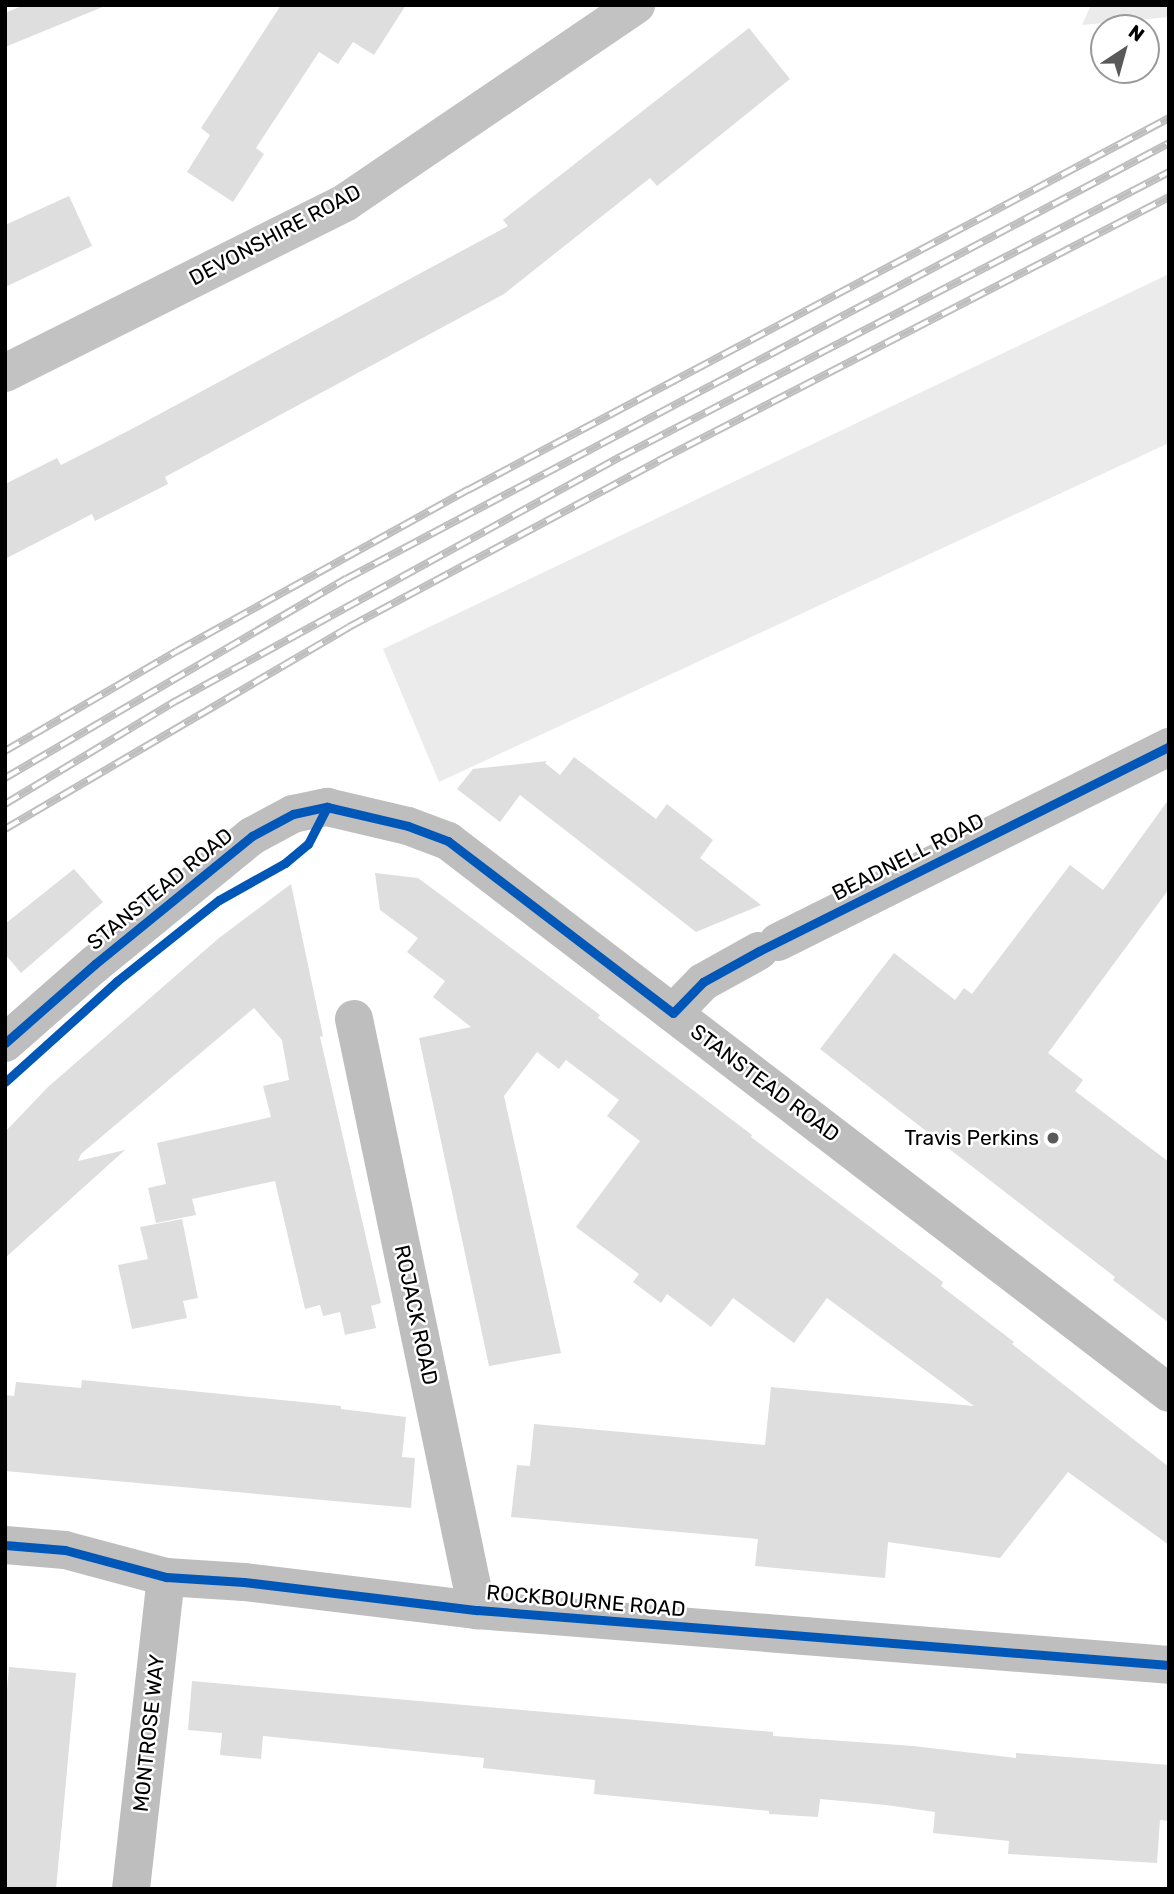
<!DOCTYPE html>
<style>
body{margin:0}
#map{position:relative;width:1174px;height:1894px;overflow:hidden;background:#fff;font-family:Rubik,sans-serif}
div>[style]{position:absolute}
.green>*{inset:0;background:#ebebeb}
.building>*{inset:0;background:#dedede}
.street>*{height:38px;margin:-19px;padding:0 19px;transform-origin:19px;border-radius:19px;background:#bebebe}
.secondary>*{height:38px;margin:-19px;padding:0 19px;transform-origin:19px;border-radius:19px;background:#c2c2c2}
.rail>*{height:8px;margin-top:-4px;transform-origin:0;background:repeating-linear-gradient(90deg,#fff 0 16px,#bebebe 0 32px);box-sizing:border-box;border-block:2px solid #bebebe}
.cycleway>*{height:9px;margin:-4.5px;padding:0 4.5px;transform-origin:4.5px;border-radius:4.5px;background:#0057b8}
.dots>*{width:19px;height:19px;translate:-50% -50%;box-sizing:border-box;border:4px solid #fff;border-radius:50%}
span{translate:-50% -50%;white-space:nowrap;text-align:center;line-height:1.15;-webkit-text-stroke:5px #fff;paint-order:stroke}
.street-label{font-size:21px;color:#000}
.poi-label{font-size:21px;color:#000}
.right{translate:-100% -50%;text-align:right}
.frame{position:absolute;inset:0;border:7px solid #000;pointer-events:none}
.north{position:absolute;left:1090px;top:14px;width:70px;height:70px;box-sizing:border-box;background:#fff;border:2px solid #999;border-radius:50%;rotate:36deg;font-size:19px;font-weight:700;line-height:28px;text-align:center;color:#000}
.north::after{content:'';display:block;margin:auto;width:24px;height:32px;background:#595959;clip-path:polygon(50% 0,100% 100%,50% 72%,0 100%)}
</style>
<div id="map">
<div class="green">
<div style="clip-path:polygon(1091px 5px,1169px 5px,1169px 17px,1082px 25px)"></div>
<div style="clip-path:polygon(1169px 274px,1169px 443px,439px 782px,383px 649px)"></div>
</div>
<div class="building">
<div style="clip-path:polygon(24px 5px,105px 5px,105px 6px,5px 47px,5px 13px)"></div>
<div style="clip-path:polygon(281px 5px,406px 5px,374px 55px,353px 42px,338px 64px,319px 52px,256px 148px,264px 154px,233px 202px,187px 172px,210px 135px,201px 128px)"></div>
<div style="clip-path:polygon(749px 28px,790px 79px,657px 186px,650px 178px,504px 294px,165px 477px,168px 484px,95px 521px,92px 514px,5px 559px,5px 484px,57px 458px,61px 465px,128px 431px,508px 226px,503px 220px)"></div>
<div style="clip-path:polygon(69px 196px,92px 246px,5px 287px,5px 225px)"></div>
<div style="clip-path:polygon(574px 757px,656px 819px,667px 804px,713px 840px,700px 858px,761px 905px,696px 932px,520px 795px,500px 822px,457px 789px,473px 769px,547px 761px,545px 763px,560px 775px)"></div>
<div style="clip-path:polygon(1169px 799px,1169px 889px,1048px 1053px,1083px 1080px,1075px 1091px,1169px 1162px,1169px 1323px,1113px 1280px,1115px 1277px,820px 1049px,894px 953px,955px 1000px,964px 988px,972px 994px,1070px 865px,1103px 890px)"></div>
<div style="clip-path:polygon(74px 869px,103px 902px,21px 973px,5px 954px,5px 924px)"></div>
<div style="clip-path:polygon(375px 873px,418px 878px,441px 895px,600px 1015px,598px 1018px,752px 1135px,751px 1137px,943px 1282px,941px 1286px,1014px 1342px,1012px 1344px,1169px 1467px,1169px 1545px,1068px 1472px,1000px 1558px,888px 1542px,885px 1578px,755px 1566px,758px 1539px,511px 1517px,517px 1465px,530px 1466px,534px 1424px,765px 1445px,771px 1387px,974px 1406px,827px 1298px,794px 1343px,733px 1298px,711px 1327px,667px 1294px,661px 1303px,633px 1282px,639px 1274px,576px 1227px,640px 1141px,607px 1116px,619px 1100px,566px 1060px,559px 1069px,537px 1052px,504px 1096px,561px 1353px,489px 1366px,419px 1038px,471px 1027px,433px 997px,445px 981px,407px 952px,418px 938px,380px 910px)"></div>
<div style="clip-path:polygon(291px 884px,323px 1036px,320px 1037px,381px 1303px,371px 1306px,376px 1328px,345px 1335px,340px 1312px,323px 1316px,320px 1305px,305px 1309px,275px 1181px,192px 1199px,196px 1215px,156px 1223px,148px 1188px,166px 1184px,157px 1143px,271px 1117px,263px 1086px,289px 1080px,282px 1040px,254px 1008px,81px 1154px,78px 1161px,125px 1150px,5px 1258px,5px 1132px,48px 1087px,219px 938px)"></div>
<div style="clip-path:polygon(182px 1219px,198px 1298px,183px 1301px,187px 1318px,132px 1329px,118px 1265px,148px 1259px,140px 1227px)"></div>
<div style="clip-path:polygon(82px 1380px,341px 1406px,341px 1409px,406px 1417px,402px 1457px,415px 1458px,411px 1508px,5px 1471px,5px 1395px,14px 1396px,16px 1382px,81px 1388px)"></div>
<div style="clip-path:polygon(9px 1667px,76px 1673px,56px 1889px,5px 1889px,5px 1710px)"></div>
<div style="clip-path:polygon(192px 1681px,715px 1727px,773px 1732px,773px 1736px,913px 1746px,1016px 1758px,1016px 1753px,1169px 1765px,1169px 1821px,1160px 1820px,1157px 1863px,1008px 1854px,1009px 1841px,933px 1833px,935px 1812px,886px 1805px,820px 1799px,818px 1817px,769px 1814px,769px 1811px,594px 1794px,595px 1780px,483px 1768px,484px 1758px,263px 1736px,261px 1759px,220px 1755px,222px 1733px,188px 1730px)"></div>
</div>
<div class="street">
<div style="left:778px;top:942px;width:437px;rotate:-26.5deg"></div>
<div style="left:673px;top:1013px;width:43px;rotate:-45.9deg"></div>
<div style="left:703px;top:982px;width:64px;rotate:-29deg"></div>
<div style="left:354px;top:1019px;width:604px;rotate:78.24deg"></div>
<div style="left:5px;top:1043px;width:120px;rotate:-41.3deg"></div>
<div style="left:95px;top:964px;width:203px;rotate:-39.2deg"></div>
<div style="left:252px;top:836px;width:47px;rotate:-28.2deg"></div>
<div style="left:293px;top:814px;width:35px;rotate:-12deg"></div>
<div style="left:327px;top:807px;width:83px;rotate:13.2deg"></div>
<div style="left:408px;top:826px;width:43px;rotate:20.6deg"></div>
<div style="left:448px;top:841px;width:908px;rotate:37.44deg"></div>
<div style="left:5px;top:1545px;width:60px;rotate:4.8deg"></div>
<div style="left:65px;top:1550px;width:105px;rotate:15deg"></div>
<div style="left:166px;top:1577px;width:78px;rotate:3.7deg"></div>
<div style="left:244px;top:1582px;width:235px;rotate:6.9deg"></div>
<div style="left:477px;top:1610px;width:694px;rotate:4.54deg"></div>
<div style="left:131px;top:1889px;width:314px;rotate:-83.6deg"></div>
</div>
<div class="secondary">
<div style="left:5px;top:373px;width:381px;rotate:-26.6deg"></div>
<div style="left:346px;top:202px;width:351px;rotate:-34.2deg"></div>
</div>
<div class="rail">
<div style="left:5px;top:751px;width:199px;rotate:-30.2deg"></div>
<div style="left:177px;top:651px;width:333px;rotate:-29deg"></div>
<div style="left:468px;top:490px;width:794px;rotate:-27.95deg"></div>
<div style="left:5px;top:778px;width:395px;rotate:-30.3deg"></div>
<div style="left:346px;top:579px;width:931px;rotate:-27.91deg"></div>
<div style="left:5px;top:804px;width:200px;rotate:-31.1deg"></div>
<div style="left:176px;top:701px;width:507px;rotate:-28.79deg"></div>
<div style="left:620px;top:457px;width:619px;rotate:-27.43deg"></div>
<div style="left:5px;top:829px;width:399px;rotate:-30.4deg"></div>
<div style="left:349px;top:627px;width:351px;rotate:-28.2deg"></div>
<div style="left:658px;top:461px;width:575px;rotate:-27.32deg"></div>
</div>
<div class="cycleway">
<div style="left:5px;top:1043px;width:120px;rotate:-41.3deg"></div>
<div style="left:95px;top:964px;width:203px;rotate:-39.2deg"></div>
<div style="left:252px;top:836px;width:47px;rotate:-28.2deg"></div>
<div style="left:293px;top:814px;width:35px;rotate:-12deg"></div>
<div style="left:327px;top:807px;width:83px;rotate:13.2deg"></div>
<div style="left:408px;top:826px;width:43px;rotate:20.6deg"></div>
<div style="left:448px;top:841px;width:283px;rotate:37.4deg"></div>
<div style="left:673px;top:1013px;width:43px;rotate:-45.9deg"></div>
<div style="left:703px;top:982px;width:64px;rotate:-29deg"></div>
<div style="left:759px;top:951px;width:458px;rotate:-26.5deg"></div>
<div style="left:5px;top:1082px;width:151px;rotate:-42deg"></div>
<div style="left:117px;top:981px;width:130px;rotate:-38.5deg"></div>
<div style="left:219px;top:900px;width:76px;rotate:-29.3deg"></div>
<div style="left:285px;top:863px;width:30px;rotate:-40deg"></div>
<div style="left:308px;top:844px;width:42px;rotate:-62.8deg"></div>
<div style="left:5px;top:1545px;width:60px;rotate:4.8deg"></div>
<div style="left:65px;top:1550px;width:105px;rotate:15deg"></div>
<div style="left:166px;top:1577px;width:78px;rotate:3.7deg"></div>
<div style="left:244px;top:1582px;width:235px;rotate:6.9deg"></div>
<div style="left:477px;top:1610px;width:694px;rotate:4.54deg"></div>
</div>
<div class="dots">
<div style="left:1053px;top:1138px;background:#595959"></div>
</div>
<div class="street-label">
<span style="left:275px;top:235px;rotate:-28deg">DEVONSHIRE ROAD</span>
<span style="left:908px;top:857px;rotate:-27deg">BEADNELL ROAD</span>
<span style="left:160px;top:889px;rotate:-39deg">STANSTEAD ROAD</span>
<span style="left:765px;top:1083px;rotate:37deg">STANSTEAD ROAD</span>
<span style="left:416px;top:1315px;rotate:78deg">ROJACK ROAD</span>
<span style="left:586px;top:1601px;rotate:5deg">ROCKBOURNE ROAD</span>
<span style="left:149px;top:1733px;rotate:-84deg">MONTROSE WAY</span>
</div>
<div class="poi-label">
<span class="right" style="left:1039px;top:1138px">Travis Perkins</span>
</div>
<div class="frame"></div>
<div class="north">N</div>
</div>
